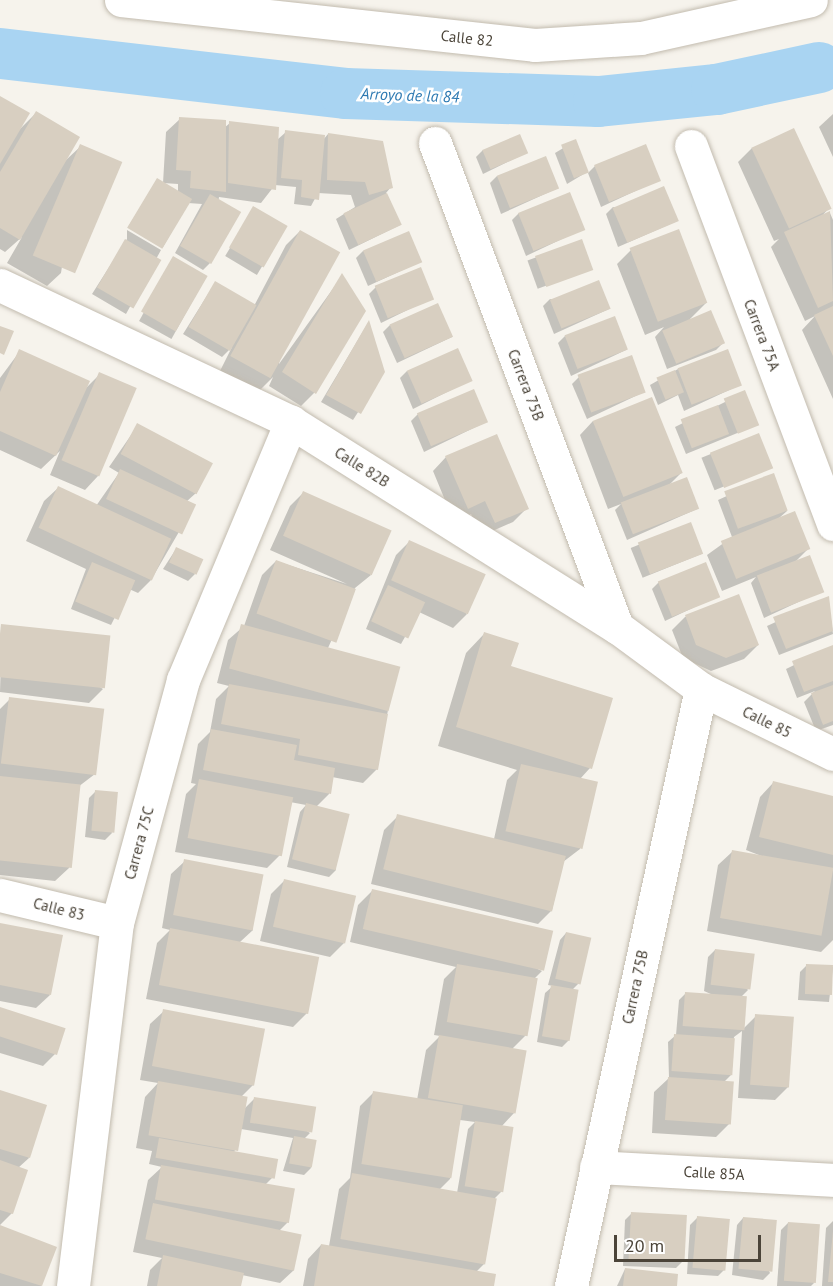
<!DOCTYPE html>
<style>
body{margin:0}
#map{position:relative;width:833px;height:1286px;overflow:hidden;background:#f6f3ec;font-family:"PT Sans",sans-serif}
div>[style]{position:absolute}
.shadow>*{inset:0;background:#0003;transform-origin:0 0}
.canal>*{height:51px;margin:-25.5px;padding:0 25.5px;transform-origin:25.5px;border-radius:25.5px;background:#a9d4f2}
.building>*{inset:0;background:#d8cfc1;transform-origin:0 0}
.roads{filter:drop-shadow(0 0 2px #c2bbae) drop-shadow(0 0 2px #c2bbae)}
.minor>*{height:33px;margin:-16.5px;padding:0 16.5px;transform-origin:16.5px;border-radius:16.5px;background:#fff}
.tertiary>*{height:33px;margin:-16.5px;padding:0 16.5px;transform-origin:16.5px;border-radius:16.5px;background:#fff}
span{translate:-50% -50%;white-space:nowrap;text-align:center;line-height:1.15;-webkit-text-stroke:5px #fff;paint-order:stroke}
.street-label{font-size:15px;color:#4b4439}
.water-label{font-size:16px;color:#2e7ab2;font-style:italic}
.scale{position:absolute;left:614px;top:1235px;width:147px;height:27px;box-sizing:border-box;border:3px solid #4b4439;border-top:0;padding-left:8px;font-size:18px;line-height:21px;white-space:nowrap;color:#4b4439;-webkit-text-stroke:4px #fff;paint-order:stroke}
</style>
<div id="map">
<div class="shadow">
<div style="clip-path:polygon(0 97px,20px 129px,36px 113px,66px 160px,81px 146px,61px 273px,47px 286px,7px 263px,22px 237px,5px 252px,0 249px)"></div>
<div style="clip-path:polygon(833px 114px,833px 157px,819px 127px)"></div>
<div style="clip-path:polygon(180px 119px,224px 128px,230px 123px,277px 140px,286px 132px,323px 140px,328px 134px,391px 187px,386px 193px,400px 225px,349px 250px,336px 219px,355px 207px,351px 195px,318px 193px,311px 206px,294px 204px,296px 187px,275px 185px,261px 203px,219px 197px,210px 263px,203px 270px,175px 253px,202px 204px,188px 203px,163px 247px,128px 227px,158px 180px,178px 192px,178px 184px,163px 183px,166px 132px)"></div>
<div style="clip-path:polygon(575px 141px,587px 172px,567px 184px,555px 153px)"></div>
<div style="clip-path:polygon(752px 148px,829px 208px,821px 217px,830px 213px,833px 220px,833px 399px,802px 330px,815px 316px,805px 321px,771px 247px,779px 239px,774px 241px,738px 162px)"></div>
<div style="clip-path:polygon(483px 150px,526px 153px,483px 174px,476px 157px)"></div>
<div style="clip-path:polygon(595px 166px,659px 180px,601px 207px,588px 173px)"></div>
<div style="clip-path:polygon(497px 176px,558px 188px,501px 214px,490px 183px)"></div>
<div style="clip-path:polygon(613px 207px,677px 221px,618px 247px,606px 214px)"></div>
<div style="left:254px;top:208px;width:37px;height:56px;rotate:31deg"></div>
<div style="clip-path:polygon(519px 213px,583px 229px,526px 256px,512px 220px)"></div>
<div style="clip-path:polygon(127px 230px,161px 250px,126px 314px,92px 294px,127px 239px)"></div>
<div style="clip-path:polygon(300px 231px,279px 364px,342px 276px,314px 393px,301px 406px,269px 386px,273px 377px,259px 391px,220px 371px,232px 347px,222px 357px,183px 334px,215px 283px,254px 306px,286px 245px)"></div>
<div style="left:581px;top:241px;width:30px;height:57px;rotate:70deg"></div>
<div style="clip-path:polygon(631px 250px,706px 303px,690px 319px,723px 343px,716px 350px,667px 369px,655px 337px,664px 327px,645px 335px,617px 264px)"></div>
<div style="clip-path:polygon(363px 251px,420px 262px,368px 286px,356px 258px)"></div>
<div style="left:174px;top:258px;width:37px;height:72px;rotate:29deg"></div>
<div style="clip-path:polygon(376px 287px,432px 298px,381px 323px,369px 294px)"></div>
<div style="clip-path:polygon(550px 299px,609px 309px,554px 334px,543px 306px)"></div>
<div style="clip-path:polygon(368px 323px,384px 372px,353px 420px,321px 402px)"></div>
<div style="clip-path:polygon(390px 325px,452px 337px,397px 363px,383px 332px)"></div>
<div style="clip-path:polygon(565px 336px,626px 350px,571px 376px,558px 343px)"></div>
<div style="clip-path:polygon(20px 351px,85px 389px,100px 374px,98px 476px,85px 490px,50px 475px,60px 451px,41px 469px,0 450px,0 378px)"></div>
<div style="clip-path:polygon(678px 369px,740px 385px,684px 411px,678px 395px,658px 405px,650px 385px)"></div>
<div style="clip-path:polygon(407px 371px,471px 380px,413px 409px,400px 378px)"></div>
<div style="clip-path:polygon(579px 377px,644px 392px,587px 419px,572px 384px)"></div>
<div style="clip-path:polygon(745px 392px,757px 425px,686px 454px,675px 427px)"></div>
<div style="clip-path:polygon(418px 414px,486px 422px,424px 452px,411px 421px)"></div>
<div style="clip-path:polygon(593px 421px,681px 473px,668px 486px,697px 509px,627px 540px,615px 510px,621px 504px,608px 509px,580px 435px)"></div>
<div style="clip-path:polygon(138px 425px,196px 493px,186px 502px,194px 506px,151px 580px,138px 593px,129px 589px,111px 625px,71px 609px,86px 569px,26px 541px,44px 501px,58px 488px,96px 506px,119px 473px,109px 467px)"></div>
<div style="left:758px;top:435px;width:35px;height:61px;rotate:68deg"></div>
<div style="clip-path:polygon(446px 457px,527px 508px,513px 522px,481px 536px,471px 514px,454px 522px,433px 471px)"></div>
<div style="clip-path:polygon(773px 475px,787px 511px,778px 519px,808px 549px,795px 562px,822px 591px,764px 618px,751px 583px,756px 577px,722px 591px,707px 555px,732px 537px,718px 500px)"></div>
<div style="clip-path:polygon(303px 493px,371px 575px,355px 588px,328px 648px,388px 710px,377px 769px,363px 783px,332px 777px,329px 794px,316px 807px,336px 870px,329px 877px,287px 867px,300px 812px,306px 805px,290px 802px,280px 855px,267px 868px,175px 852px,186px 794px,196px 784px,191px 783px,198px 744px,210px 732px,216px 699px,229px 686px,217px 683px,228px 640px,244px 626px,262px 575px,276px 561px,347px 584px,270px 550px,290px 506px)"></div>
<div style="left:690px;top:524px;width:32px;height:64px;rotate:68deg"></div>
<div style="clip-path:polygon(409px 542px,467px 614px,453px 628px,419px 612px,401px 644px,366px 629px,396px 555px)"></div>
<div style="clip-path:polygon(176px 549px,195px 574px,188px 581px,163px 569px)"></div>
<div style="clip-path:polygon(659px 582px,718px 596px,665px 621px,652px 589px)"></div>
<div style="clip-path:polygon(738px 596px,758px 645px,744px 659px,711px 671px,683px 658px,672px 630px,685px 617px)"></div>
<div style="clip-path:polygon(828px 598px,833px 634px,779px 655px,767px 626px)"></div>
<div style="clip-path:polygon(2px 626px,103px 689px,89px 703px,0 692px)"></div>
<div style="clip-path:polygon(484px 634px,510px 667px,611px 699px,590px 768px,580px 779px,580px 849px,563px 862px,552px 910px,538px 924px,371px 884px,384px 830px,398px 816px,494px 839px,507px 780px,517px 770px,438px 746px,466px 653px)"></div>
<div style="clip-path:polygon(833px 646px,833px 725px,816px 731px,804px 702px,815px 691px,797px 698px,786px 669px)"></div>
<div style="clip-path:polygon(10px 699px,95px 774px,78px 787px,69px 868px,55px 881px,0 875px,0 709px)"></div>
<div style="clip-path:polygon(773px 783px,833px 798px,833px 940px,821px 952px,707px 931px,718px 865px,732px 852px,764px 857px,746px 850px,760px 797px)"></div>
<div style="clip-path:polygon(96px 791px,112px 833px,105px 840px,85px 837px,89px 798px)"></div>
<div style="clip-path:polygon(185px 861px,253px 930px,240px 942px,307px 1013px,293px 1027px,146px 999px,157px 943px,170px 930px,162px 928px,171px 874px)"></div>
<div style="clip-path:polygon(284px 881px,344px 943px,330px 957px,260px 941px,271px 894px)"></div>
<div style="clip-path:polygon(evenodd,372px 891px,542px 971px,534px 979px,526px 1035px,512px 1049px,514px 1113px,501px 1127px,501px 1192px,495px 1198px,484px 1264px,476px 1272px,493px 1286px,303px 1286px,308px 1259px,321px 1245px,329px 1246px,339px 1189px,350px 1178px,360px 1106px,374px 1092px,417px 1100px,426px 1050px,440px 1036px,434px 1035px,444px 979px,456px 967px,350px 942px,358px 905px,372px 891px,460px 1120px,475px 1122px,468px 1129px,457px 1193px,439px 1190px,450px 1179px,460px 1120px)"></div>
<div style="clip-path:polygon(0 924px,50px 995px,36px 1008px,0 1001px)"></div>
<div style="clip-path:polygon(566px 933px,579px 983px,572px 990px,569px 1040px,562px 1047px,537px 1042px,545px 993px,553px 986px,548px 985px,560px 940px)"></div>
<div style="clip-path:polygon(715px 950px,748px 990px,741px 997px,744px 1028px,756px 1016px,788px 1087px,775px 1100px,738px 1098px,742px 1031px,734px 1037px,731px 1075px,723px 1083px,730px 1123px,716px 1137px,652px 1133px,654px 1092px,669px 1078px,668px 1042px,676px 1035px,679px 1000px,686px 993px,713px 995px,704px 991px,708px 957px)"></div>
<div style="clip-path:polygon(807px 965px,833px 967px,829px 1002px,798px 1000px,800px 972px)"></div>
<div style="clip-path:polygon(0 1009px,57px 1052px,43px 1066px,0 1053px)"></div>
<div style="clip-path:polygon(164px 1011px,253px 1085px,240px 1098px,244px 1109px,255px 1098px,310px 1133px,304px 1139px,311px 1168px,304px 1175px,283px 1171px,293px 1138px,241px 1129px,234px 1153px,273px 1177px,265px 1185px,288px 1222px,279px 1231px,294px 1270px,280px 1283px,242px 1275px,239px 1286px,147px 1286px,150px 1270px,162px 1258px,133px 1252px,148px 1180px,162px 1167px,149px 1164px,152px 1151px,136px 1148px,145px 1097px,158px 1083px,140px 1080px,150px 1024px)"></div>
<div style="clip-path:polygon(0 1092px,29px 1158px,18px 1168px,12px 1213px,0 1225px)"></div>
<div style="clip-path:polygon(632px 1213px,683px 1261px,676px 1268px,623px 1266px,625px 1220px)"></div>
<div style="clip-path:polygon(697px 1218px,725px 1269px,718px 1276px,687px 1274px,690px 1225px)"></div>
<div style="clip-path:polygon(743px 1218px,770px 1273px,763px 1280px,732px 1275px,737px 1225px)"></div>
<div style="clip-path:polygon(833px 1221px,833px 1286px,822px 1286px,826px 1228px)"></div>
<div style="clip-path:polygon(788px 1223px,814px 1283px,811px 1286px,777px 1286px,781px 1230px)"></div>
<div style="clip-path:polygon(0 1226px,55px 1248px,41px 1286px,0 1286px)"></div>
<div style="clip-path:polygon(625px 1269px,675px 1286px,617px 1286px)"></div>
</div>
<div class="canal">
<div style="left:0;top:53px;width:347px;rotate:6.6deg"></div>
<div style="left:345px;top:93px;width:253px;rotate:1.8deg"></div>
<div style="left:598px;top:101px;width:119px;rotate:-5.8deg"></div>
<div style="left:716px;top:89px;width:105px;rotate:-12.1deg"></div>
</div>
<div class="building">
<div style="clip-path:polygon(0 96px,30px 113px,0 164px)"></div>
<div style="clip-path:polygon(36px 111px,80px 137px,20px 240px,0 228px,0 172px)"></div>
<div style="clip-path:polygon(179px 117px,226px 120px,226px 192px,190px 188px,191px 171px,176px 170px)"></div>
<div style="clip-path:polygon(229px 121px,279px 127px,276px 190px,228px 183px)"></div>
<div style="left:794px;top:128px;width:89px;height:47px;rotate:65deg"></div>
<div style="clip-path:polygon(285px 130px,325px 135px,319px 200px,301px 197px,302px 180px,281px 178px)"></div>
<div style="clip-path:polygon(328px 133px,383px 141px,393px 188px,369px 195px,365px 182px,327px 180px)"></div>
<div style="left:520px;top:134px;width:21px;height:41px;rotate:67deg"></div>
<div style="left:576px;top:139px;width:36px;height:16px;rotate:69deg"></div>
<div style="left:80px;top:144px;width:46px;height:121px;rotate:23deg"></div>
<div style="left:646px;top:144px;width:40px;height:56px;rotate:68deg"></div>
<div style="left:546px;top:156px;width:35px;height:53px;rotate:68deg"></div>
<div style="left:157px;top:178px;width:41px;height:58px;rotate:31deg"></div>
<div style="left:664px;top:186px;width:38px;height:56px;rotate:67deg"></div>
<div style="left:570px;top:192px;width:41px;height:56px;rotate:68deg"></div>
<div style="left:387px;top:193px;width:35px;height:48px;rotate:65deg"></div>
<div style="left:210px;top:194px;width:36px;height:60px;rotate:30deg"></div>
<div style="left:253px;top:206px;width:40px;height:48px;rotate:30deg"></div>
<div style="clip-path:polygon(830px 211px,833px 301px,818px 308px,784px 232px)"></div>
<div style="left:679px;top:229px;width:79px;height:53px;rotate:69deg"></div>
<div style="left:300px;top:230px;width:46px;height:144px;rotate:29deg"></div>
<div style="left:409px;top:231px;width:34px;height:50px;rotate:67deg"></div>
<div style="left:125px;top:239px;width:42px;height:56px;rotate:30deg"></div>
<div style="left:582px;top:239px;width:33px;height:50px;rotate:70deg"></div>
<div style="left:173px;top:256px;width:40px;height:64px;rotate:30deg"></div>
<div style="left:421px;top:267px;width:35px;height:50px;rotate:68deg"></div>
<div style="clip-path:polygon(342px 273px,366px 311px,316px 394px,282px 372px)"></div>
<div style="left:599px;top:280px;width:31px;height:53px;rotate:68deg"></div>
<div style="left:215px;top:281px;width:48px;height:53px;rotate:30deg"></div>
<div style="left:438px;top:303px;width:37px;height:53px;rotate:66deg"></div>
<div style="clip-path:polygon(833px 306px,833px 356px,814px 315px)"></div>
<div style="left:711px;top:310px;width:36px;height:53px;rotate:67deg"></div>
<div style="left:615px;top:316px;width:36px;height:54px;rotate:69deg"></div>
<div style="clip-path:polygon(369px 320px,385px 372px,361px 414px,326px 395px)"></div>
<div style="clip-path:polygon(0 326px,14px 331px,4px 355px,0 353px)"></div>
<div style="left:458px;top:348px;width:36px;height:56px;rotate:66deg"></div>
<div style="clip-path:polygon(19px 349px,90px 381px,56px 456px,0 431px,0 392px)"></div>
<div style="left:728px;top:349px;width:39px;height:54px;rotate:69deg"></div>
<div style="left:632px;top:355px;width:40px;height:58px;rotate:70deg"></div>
<div style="left:675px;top:370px;width:24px;height:20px;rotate:68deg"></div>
<div style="left:99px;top:372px;width:41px;height:96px;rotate:23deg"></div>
<div style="left:474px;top:389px;width:36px;height:62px;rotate:67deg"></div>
<div style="left:745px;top:390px;width:38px;height:23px;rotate:68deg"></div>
<div style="left:652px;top:397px;width:82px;height:64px;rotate:68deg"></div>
<div style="left:718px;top:405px;width:31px;height:40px;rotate:69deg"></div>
<div style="left:137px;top:423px;width:86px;height:35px;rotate:28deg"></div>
<div style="left:759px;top:433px;width:38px;height:53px;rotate:68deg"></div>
<div style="clip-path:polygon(497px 434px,529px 509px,495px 523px,485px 501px,468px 509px,445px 456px)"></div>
<div style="left:120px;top:469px;width:84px;height:33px;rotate:25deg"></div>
<div style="left:774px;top:473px;width:40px;height:53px;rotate:70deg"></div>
<div style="left:687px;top:477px;width:34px;height:71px;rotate:69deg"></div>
<div style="left:58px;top:486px;width:125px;height:46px;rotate:25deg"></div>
<div style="left:303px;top:491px;width:97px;height:49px;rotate:24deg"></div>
<div style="left:795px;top:511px;width:41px;height:80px;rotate:68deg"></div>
<div style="left:691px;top:522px;width:34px;height:57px;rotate:69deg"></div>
<div style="left:409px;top:540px;width:84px;height:44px;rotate:24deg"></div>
<div style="left:176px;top:547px;width:30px;height:17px;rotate:24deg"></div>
<div style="left:810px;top:555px;width:40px;height:57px;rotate:69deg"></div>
<div style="left:276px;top:560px;width:85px;height:57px;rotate:20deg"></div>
<div style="left:92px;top:562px;width:47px;height:43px;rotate:23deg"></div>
<div style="left:706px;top:562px;width:38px;height:52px;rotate:68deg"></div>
<div style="left:388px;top:585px;width:41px;height:40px;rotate:25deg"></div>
<div style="clip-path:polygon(739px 594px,759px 645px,726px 658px,696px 645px,685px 615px)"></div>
<div style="clip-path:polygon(829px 596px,833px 631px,786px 649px,773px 617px)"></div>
<div style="left:1px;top:624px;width:110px;height:53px;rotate:6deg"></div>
<div style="left:241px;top:624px;width:165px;height:46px;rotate:15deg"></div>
<div style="clip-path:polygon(484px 632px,519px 643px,511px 666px,613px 698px,592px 769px,456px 727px)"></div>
<div style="clip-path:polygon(833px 645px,833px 681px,804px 692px,792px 661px)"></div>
<div style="clip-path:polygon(229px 684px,388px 714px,378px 770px,298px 755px,300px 739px,221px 724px)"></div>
<div style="clip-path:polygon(833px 685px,833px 721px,823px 725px,811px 693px)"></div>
<div style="left:9px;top:697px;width:96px;height:67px;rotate:7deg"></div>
<div style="clip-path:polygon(211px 729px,297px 745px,294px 760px,335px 768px,331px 794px,203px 770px)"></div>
<div style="left:521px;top:764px;width:79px;height:69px;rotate:13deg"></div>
<div style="left:0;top:776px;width:81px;height:84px;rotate:6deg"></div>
<div style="left:199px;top:779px;width:96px;height:60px;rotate:11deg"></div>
<div style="clip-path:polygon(773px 781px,833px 796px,833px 855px,759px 837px)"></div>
<div style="left:95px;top:790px;width:23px;height:41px;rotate:5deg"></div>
<div style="left:306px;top:803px;width:45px;height:58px;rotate:14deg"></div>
<div style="left:397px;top:814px;width:174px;height:57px;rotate:14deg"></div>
<div style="left:732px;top:850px;width:103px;height:69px;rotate:10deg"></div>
<div style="left:184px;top:859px;width:81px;height:57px;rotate:11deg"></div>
<div style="left:284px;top:879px;width:74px;height:49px;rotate:13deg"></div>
<div style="left:372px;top:889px;width:186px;height:41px;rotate:13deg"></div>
<div style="clip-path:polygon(0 923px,63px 935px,51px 995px,0 985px)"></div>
<div style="left:170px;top:928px;width:152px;height:58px;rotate:11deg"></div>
<div style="left:566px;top:932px;width:26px;height:48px;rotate:13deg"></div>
<div style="left:715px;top:949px;width:40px;height:36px;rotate:7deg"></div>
<div style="left:457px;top:964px;width:82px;height:59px;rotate:10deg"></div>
<div style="left:806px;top:964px;width:27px;height:30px;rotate:2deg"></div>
<div style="left:551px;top:985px;width:28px;height:52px;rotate:10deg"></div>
<div style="left:685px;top:992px;width:62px;height:34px;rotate:4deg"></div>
<div style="left:0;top:1007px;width:69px;height:28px;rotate:18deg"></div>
<div style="left:163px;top:1009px;width:104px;height:58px;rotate:11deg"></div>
<div style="left:755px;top:1014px;width:39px;height:71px;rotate:4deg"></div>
<div style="left:674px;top:1034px;width:61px;height:37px;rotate:4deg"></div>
<div style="left:439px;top:1035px;width:89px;height:64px;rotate:10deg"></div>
<div style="left:668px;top:1077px;width:66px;height:43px;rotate:4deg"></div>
<div style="left:158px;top:1081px;width:91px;height:55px;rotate:10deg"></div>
<div style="clip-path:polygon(0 1090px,47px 1105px,30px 1158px,0 1149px)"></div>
<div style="left:373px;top:1091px;width:91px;height:74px;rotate:9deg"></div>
<div style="left:254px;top:1097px;width:63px;height:26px;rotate:9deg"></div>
<div style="left:475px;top:1121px;width:39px;height:66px;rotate:9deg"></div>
<div style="left:294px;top:1136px;width:23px;height:28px;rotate:10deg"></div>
<div style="left:159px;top:1138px;width:121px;height:20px;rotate:10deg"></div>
<div style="clip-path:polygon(0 1160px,28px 1170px,13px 1214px,0 1210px)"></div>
<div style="left:161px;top:1165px;width:136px;height:35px;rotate:10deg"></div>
<div style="left:352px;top:1173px;width:147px;height:67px;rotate:10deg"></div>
<div style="left:153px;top:1203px;width:152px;height:37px;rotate:12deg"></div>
<div style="left:631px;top:1212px;width:56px;height:47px;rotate:3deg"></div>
<div style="left:697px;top:1216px;width:33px;height:52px;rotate:5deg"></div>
<div style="left:743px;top:1217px;width:34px;height:52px;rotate:5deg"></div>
<div style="left:788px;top:1222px;width:32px;height:59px;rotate:4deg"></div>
<div style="clip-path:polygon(0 1225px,57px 1247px,42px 1286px,0 1273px)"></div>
<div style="clip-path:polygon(833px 1231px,833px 1282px,828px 1282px)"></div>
<div style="clip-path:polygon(321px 1244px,496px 1274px,494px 1286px,314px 1286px)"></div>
<div style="clip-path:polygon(163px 1255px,244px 1273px,241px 1286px,157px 1286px)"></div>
<div style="clip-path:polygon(625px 1268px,678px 1274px,677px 1286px,623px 1286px)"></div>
</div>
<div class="roads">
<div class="minor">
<div style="left:435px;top:143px;width:517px;rotate:69.39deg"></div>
<div style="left:691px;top:146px;width:404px;rotate:69.4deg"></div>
<div style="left:0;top:285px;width:322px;rotate:25.2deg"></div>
<div style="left:291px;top:422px;width:385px;rotate:32.2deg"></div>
<div style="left:617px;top:627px;width:104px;rotate:36.4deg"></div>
<div style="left:701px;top:689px;width:147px;rotate:26.2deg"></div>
<div style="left:0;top:895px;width:120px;rotate:13.5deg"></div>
<div style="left:596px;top:1167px;width:237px;rotate:3.1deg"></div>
<div style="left:73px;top:1286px;width:366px;rotate:-83.1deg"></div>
<div style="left:117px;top:923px;width:252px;rotate:-74.8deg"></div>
<div style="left:183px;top:680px;width:280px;rotate:-67.3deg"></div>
<div style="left:571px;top:1286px;width:611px;rotate:-77.72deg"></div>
</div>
<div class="tertiary">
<div style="left:121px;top:0;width:416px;rotate:6.2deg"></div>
<div style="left:535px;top:45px;width:106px;rotate:-3.8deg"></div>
<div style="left:641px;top:38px;width:174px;rotate:-12.6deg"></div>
</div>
</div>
<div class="street-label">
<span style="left:467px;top:38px;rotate:6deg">Calle 82</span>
<span style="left:762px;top:335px;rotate:69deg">Carrera 75A</span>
<span style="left:526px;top:385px;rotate:69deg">Carrera 75B</span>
<span style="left:362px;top:467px;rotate:32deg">Calle 82B</span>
<span style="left:767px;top:722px;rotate:26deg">Calle 85</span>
<span style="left:139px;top:843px;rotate:-75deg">Carrera 75C</span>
<span style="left:59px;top:909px;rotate:14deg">Calle 83</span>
<span style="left:635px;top:987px;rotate:-78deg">Carrera 75B</span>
<span style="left:714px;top:1173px;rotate:3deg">Calle 85A</span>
</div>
<div class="water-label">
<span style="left:410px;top:95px;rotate:2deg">Arroyo de la 84</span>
</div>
<div class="scale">20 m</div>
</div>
